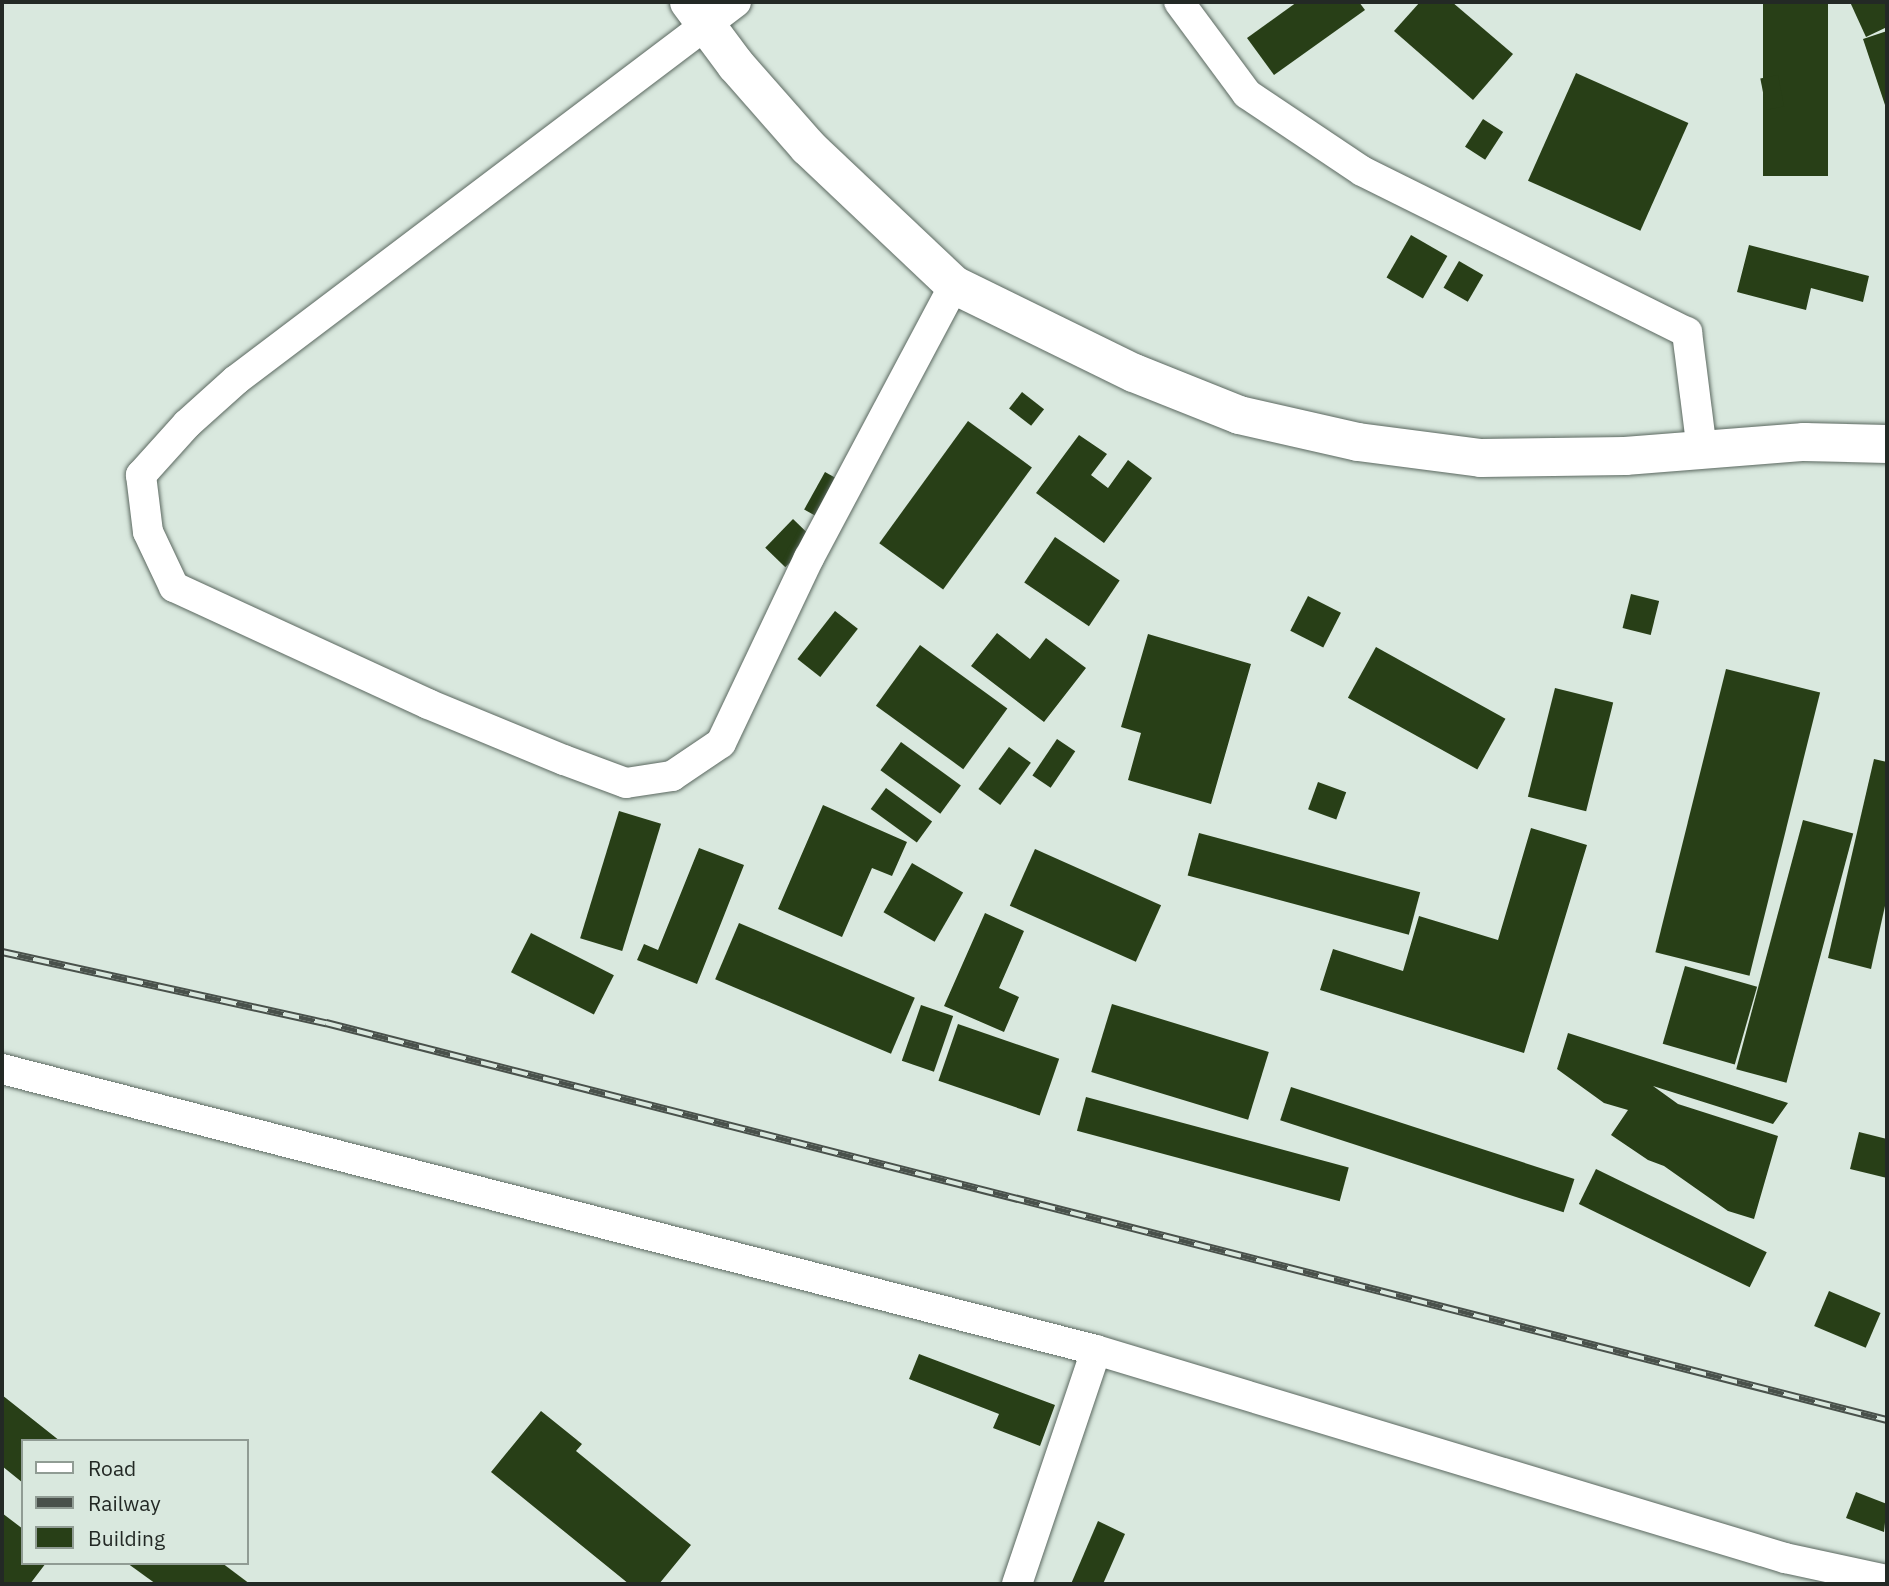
<!DOCTYPE html>
<style>
body{margin:0}
#map{position:relative;width:1889px;height:1586px;overflow:hidden;background:#d9e8de;font-family:"IBM Plex Sans",sans-serif}
div>[style]{position:absolute}
.building>*{inset:0;background:#283f17;transform-origin:0 0}
.roads{filter:drop-shadow(0 0 2px #5b6860) drop-shadow(0 0 2px #5b6860)}
.street>*{height:30px;margin:-15px;padding:0 15px;transform-origin:15px;border-radius:15px;background:#fff}
.highway>*{height:38px;margin:-19px;padding:0 19px;transform-origin:19px;border-radius:19px;background:#fff}
.rail>*{height:8px;margin-top:-4px;transform-origin:0;background:repeating-linear-gradient(90deg,#d9e8de 0 16px,#49514b 0 32px);box-sizing:border-box;border-block:2px solid #49514b}
span{translate:-50% -50%;white-space:nowrap;text-align:center;line-height:1.15;-webkit-text-stroke:7px #d9e8de;paint-order:stroke}
.frame{position:absolute;inset:0;border:4px solid #232925;pointer-events:none}
.legend{position:absolute;left:21px;top:1439px;width:228px;height:126px;box-sizing:border-box;background:#d9e8de;border:2px solid #909c94;margin:0;padding:9px 12px;list-style:none;font-size:21px;color:#232925}
.legend li{display:flex;align-items:center;gap:14px;height:35px}
.legend b{width:35px;border:2px solid #909c94}
</style>
<div id="map">
<div class="building">
<div style="clip-path:polygon(1297px 2px,1359px 2px,1365px 10px,1274px 75px,1247px 38px)"></div>
<div style="clip-path:polygon(1420px 2px,1452px 2px,1513px 54px,1473px 100px,1394px 31px)"></div>
<div style="left:1763px;top:2px;width:65px;height:174px"></div>
<div style="clip-path:polygon(1850px 2px,1887px 2px,1887px 27px,1866px 37px)"></div>
<div style="clip-path:polygon(1887px 31px,1887px 111px,1863px 39px)"></div>
<div style="left:1576px;top:73px;width:123px;height:118px;rotate:24deg"></div>
<div style="left:1778px;top:75px;width:32px;height:18px;rotate:79deg"></div>
<div style="left:1483px;top:119px;width:24px;height:33px;rotate:33deg"></div>
<div style="left:1411px;top:235px;width:42px;height:49px;rotate:30deg"></div>
<div style="clip-path:polygon(1749px 245px,1869px 276px,1863px 302px,1811px 288px,1806px 310px,1737px 292px)"></div>
<div style="left:1459px;top:261px;width:28px;height:31px;rotate:30deg"></div>
<div style="left:1022px;top:392px;width:28px;height:21px;rotate:38deg"></div>
<div style="left:968px;top:421px;width:79px;height:151px;rotate:36deg"></div>
<div style="clip-path:polygon(1079px 435px,1107px 454px,1091px 475px,1108px 488px,1128px 460px,1152px 478px,1104px 543px,1036px 493px)"></div>
<div style="left:825px;top:472px;width:21px;height:43px;rotate:29deg"></div>
<div style="left:793px;top:519px;width:28px;height:40px;rotate:44deg"></div>
<div style="left:1055px;top:537px;width:78px;height:55px;rotate:34deg"></div>
<div style="left:1631px;top:594px;width:29px;height:35px;rotate:14deg"></div>
<div style="left:1308px;top:596px;width:37px;height:39px;rotate:27deg"></div>
<div style="left:835px;top:611px;width:29px;height:61px;rotate:38deg"></div>
<div style="clip-path:polygon(997px 633px,1030px 659px,1046px 638px,1086px 668px,1044px 722px,971px 666px)"></div>
<div style="clip-path:polygon(1148px 634px,1251px 664px,1211px 804px,1128px 780px,1141px 733px,1121px 727px)"></div>
<div style="left:920px;top:645px;width:108px;height:75px;rotate:36deg"></div>
<div style="left:1376px;top:647px;width:148px;height:58px;rotate:29deg"></div>
<div style="left:1726px;top:669px;width:97px;height:292px;rotate:14deg"></div>
<div style="left:1555px;top:688px;width:60px;height:112px;rotate:14deg"></div>
<div style="left:1057px;top:739px;width:22px;height:44px;rotate:34deg"></div>
<div style="left:901px;top:742px;width:74px;height:35px;rotate:36deg"></div>
<div style="left:1009px;top:747px;width:27px;height:52px;rotate:36deg"></div>
<div style="clip-path:polygon(1874px 759px,1887px 762px,1887px 897px,1871px 969px,1828px 958px)"></div>
<div style="left:1318px;top:782px;width:30px;height:29px;rotate:20deg"></div>
<div style="left:886px;top:788px;width:57px;height:26px;rotate:36deg"></div>
<div style="clip-path:polygon(823px 805px,907px 842px,892px 876px,872px 868px,842px 937px,778px 909px)"></div>
<div style="left:619px;top:811px;width:44px;height:133px;rotate:17deg"></div>
<div style="left:1803px;top:820px;width:52px;height:258px;rotate:15deg"></div>
<div style="clip-path:polygon(1531px 828px,1587px 845px,1524px 1053px,1320px 990px,1333px 949px,1403px 971px,1419px 916px,1498px 940px)"></div>
<div style="left:1199px;top:833px;width:229px;height:44px;rotate:15deg"></div>
<div style="clip-path:polygon(699px 848px,744px 865px,697px 984px,637px 960px,644px 944px,658px 950px)"></div>
<div style="left:1035px;top:849px;width:138px;height:62px;rotate:24deg"></div>
<div style="left:912px;top:863px;width:59px;height:57px;rotate:30deg"></div>
<div style="clip-path:polygon(985px 913px,1024px 931px,999px 988px,1019px 997px,1004px 1032px,944px 1006px)"></div>
<div style="left:739px;top:923px;width:191px;height:61px;rotate:23deg"></div>
<div style="left:531px;top:933px;width:93px;height:44px;rotate:27deg"></div>
<div style="left:1685px;top:966px;width:75px;height:81px;rotate:16deg"></div>
<div style="left:1112px;top:1004px;width:164px;height:71px;rotate:17deg"></div>
<div style="left:921px;top:1005px;width:34px;height:59px;rotate:19deg"></div>
<div style="left:958px;top:1024px;width:107px;height:60px;rotate:19deg"></div>
<div style="clip-path:polygon(1568px 1033px,1788px 1103px,1773px 1124px,1653px 1086px,1678px 1104px,1778px 1136px,1754px 1219px,1728px 1211px,1664px 1166px,1648px 1160px,1611px 1135px,1628px 1110px,1604px 1103px,1557px 1069px)"></div>
<div style="left:1291px;top:1087px;width:298px;height:35px;rotate:18deg"></div>
<div style="left:1086px;top:1097px;width:272px;height:35px;rotate:15deg"></div>
<div style="clip-path:polygon(1859px 1132px,1887px 1139px,1887px 1178px,1850px 1169px)"></div>
<div style="left:1596px;top:1169px;width:190px;height:39px;rotate:26deg"></div>
<div style="left:1829px;top:1291px;width:56px;height:38px;rotate:23deg"></div>
<div style="clip-path:polygon(919px 1354px,1055px 1405px,1040px 1446px,993px 1428px,999px 1414px,909px 1379px)"></div>
<div style="clip-path:polygon(2px 1395px,60px 1441px,23px 1441px,23px 1483px,2px 1466px)"></div>
<div style="clip-path:polygon(541px 1411px,582px 1444px,576px 1451px,691px 1545px,659px 1584px,629px 1584px,491px 1472px)"></div>
<div style="clip-path:polygon(1856px 1492px,1887px 1504px,1884px 1532px,1846px 1518px)"></div>
<div style="clip-path:polygon(2px 1513px,23px 1529px,23px 1563px,46px 1563px,30px 1584px,2px 1584px)"></div>
<div style="clip-path:polygon(1098px 1521px,1125px 1534px,1103px 1584px,1071px 1584px)"></div>
<div style="clip-path:polygon(127px 1563px,222px 1563px,250px 1584px,156px 1584px)"></div>
</div>
<div class="roads">
<div class="street">
<div style="left:736px;top:2px;width:627px;rotate:142.91deg"></div>
<div style="left:236px;top:380px;width:66px;rotate:138.1deg"></div>
<div style="left:187px;top:424px;width:69px;rotate:132deg"></div>
<div style="left:141px;top:475px;width:57px;rotate:83deg"></div>
<div style="left:148px;top:532px;width:61px;rotate:64.7deg"></div>
<div style="left:174px;top:587px;width:280px;rotate:24.7deg"></div>
<div style="left:428px;top:704px;width:147px;rotate:22.4deg"></div>
<div style="left:564px;top:760px;width:66px;rotate:20.4deg"></div>
<div style="left:626px;top:783px;width:47px;rotate:-8.7deg"></div>
<div style="left:672px;top:776px;width:59px;rotate:-34deg"></div>
<div style="left:721px;top:743px;width:205px;rotate:-64.6deg"></div>
<div style="left:809px;top:558px;width:309px;rotate:-62deg"></div>
<div style="left:1179px;top:2px;width:114px;rotate:53.5deg"></div>
<div style="left:1247px;top:94px;width:138px;rotate:33.8deg"></div>
<div style="left:1362px;top:171px;width:363px;rotate:26.4deg"></div>
<div style="left:1687px;top:332px;width:119px;rotate:82.8deg"></div>
<div style="left:2px;top:1069px;width:1130px;rotate:14.41deg"></div>
<div style="left:1096px;top:1350px;width:720px;rotate:16.8deg"></div>
<div style="left:1785px;top:1558px;width:104px;rotate:12.2deg"></div>
<div style="left:1017px;top:1584px;width:247px;rotate:-71.3deg"></div>
</div>
<div class="highway">
<div style="left:689px;top:2px;width:79px;rotate:53.3deg"></div>
<div style="left:736px;top:65px;width:109px;rotate:48.7deg"></div>
<div style="left:808px;top:147px;width:201px;rotate:43.4deg"></div>
<div style="left:954px;top:285px;width:200px;rotate:26.1deg"></div>
<div style="left:1134px;top:373px;width:113px;rotate:21.8deg"></div>
<div style="left:1239px;top:415px;width:122px;rotate:12.8deg"></div>
<div style="left:1358px;top:442px;width:124px;rotate:7.4deg"></div>
<div style="left:1481px;top:458px;width:144px;rotate:-0.8deg"></div>
<div style="left:1625px;top:456px;width:180px;rotate:-4.5deg"></div>
<div style="left:1804px;top:442px;width:83px;rotate:1.4deg"></div>
</div>
</div>
<div class="rail">
<div style="left:2px;top:952px;width:332px;rotate:12.4deg"></div>
<div style="left:326px;top:1023px;width:1611px;rotate:14.27deg"></div>
</div>
<div class="frame"></div>
<ul class="legend">
<li><b style="height:9px;background:#fff"></b>Road</li>
<li><b style="height:9px;background:#49514b"></b>Railway</li>
<li><b style="height:19px;background:#283f17"></b>Building</li>
</ul>
</div>
